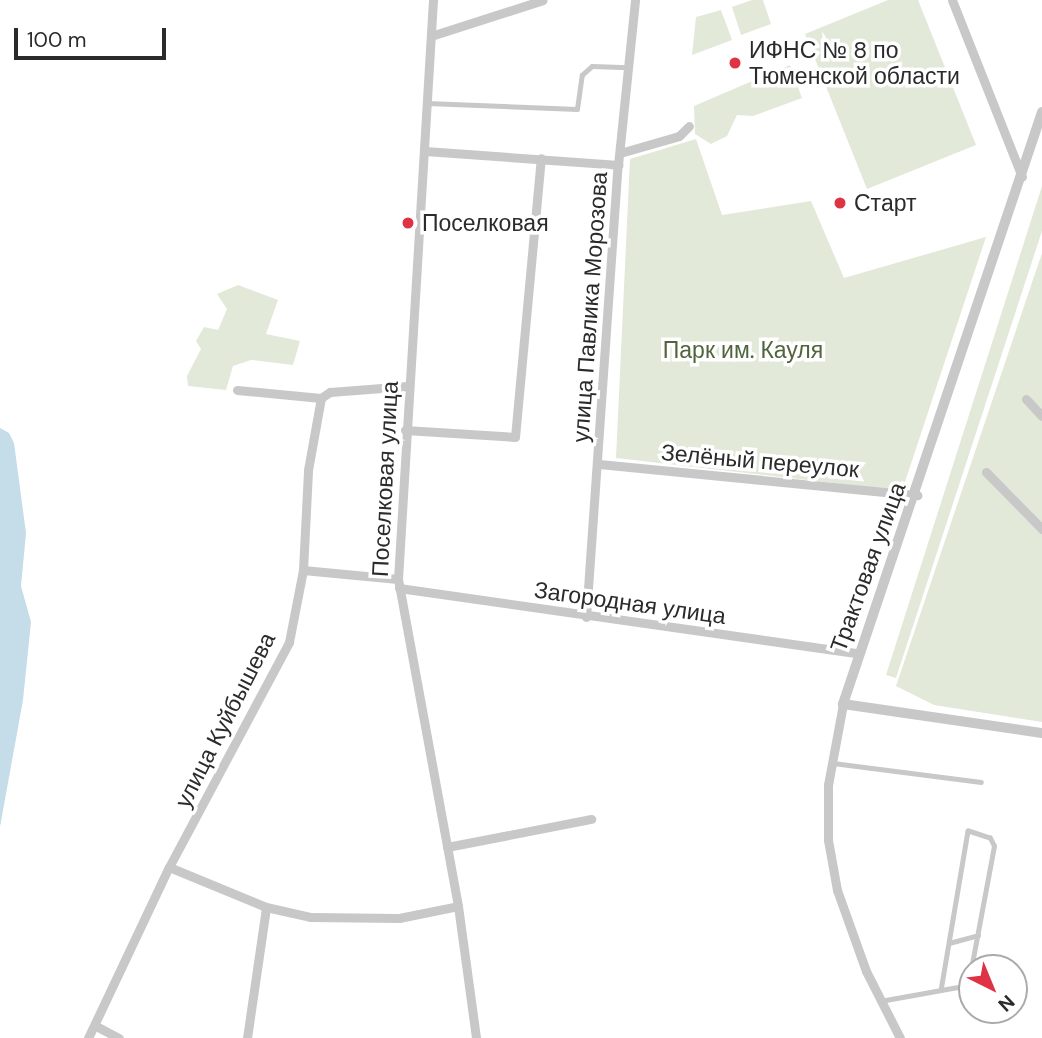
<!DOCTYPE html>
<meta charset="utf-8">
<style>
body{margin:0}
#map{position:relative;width:1042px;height:1038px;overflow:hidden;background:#fff;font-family:"DM Sans",sans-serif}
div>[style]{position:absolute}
.green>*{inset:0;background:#e2e9d9}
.water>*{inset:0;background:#c5dce9}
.service>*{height:4.5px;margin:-2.25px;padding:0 2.25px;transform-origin:2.25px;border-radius:2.25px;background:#c8c8c8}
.minor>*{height:9px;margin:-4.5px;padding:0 4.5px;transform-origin:4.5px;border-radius:4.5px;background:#c8c8c8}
.tertiary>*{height:10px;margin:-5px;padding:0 5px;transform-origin:5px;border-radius:5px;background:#c8c8c8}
.dots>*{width:19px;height:19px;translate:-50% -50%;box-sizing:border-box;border:4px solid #fff;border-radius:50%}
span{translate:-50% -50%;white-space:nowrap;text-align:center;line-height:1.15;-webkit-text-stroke:7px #fff;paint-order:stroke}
.poi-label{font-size:23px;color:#2b2b2b}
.left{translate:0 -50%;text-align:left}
.street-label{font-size:23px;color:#2b2b2b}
.park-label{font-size:23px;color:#50653b}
.north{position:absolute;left:958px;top:954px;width:70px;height:70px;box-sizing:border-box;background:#fff;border:2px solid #aaa;border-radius:50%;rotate:137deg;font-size:19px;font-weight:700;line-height:28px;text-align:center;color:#2b2b2b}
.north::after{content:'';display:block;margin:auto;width:24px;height:32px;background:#dd3345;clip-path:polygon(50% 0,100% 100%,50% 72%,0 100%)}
.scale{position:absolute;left:14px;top:28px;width:152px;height:32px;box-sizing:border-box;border:4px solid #2b2b2b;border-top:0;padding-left:9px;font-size:21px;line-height:24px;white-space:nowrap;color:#2b2b2b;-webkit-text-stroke:5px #fff;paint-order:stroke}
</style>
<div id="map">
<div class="green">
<div style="clip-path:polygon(752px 0,763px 0,771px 24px,741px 35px,732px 7px)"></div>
<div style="clip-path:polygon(888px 0,918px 0,976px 145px,867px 189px,805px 34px)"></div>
<div style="clip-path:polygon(721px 10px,732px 40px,692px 55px,696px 17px)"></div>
<div style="clip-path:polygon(790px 65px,802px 98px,753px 116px,737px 115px,727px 136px,711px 144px,695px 134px,694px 106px)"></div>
<div style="clip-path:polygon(696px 139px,722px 215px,811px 201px,844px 278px,986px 237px,902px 491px,616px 458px,630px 159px)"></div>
<div style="clip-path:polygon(1042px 186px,1042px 231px,896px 678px,886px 675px)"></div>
<div style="clip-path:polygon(1042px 253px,1042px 722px,934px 705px,896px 686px)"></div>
<div style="clip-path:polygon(238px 285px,278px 300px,266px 334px,300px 341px,293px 365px,251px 360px,233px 366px,226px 390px,188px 386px,187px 376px,201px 349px,196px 341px,204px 327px,218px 330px,227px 309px,217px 294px)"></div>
</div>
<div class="water">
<div style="clip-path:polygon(0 428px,9px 433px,14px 443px,26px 533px,21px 586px,31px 622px,23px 700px,0 827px)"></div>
</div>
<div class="service">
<div style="left:427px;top:103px;width:150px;rotate:2.3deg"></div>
<div style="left:577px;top:109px;width:34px;rotate:-82deg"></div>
<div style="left:582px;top:75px;width:13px;rotate:-42deg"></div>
<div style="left:592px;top:66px;width:36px;rotate:2deg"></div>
<div style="left:833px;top:763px;width:149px;rotate:7.3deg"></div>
<div style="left:949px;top:943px;width:30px;rotate:-15deg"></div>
<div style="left:880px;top:1001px;width:62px;rotate:-10.2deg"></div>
<div style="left:941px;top:990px;width:27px;rotate:-10deg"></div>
<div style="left:968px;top:985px;width:141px;rotate:-79.4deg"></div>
<div style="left:994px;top:846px;width:9px;rotate:-117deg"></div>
<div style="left:990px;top:838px;width:23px;rotate:-162deg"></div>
<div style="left:968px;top:831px;width:161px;rotate:99.6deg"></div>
</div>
<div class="minor">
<div style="left:433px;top:0;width:580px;rotate:93.46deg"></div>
<div style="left:398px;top:579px;width:332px;rotate:79.6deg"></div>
<div style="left:458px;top:906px;width:133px;rotate:82.2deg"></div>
<div style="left:952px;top:0;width:190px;rotate:68.4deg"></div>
<div style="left:434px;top:35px;width:114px;rotate:-17.8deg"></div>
<div style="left:425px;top:151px;width:194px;rotate:4.1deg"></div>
<div style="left:620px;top:153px;width:61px;rotate:-16.1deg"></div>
<div style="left:679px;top:136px;width:14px;rotate:-45deg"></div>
<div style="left:237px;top:390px;width:84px;rotate:5.4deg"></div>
<div style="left:321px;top:398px;width:11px;rotate:-34deg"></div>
<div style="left:330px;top:392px;width:78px;rotate:-4.4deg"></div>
<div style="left:1026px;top:399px;width:23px;rotate:47deg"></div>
<div style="left:405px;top:430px;width:110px;rotate:3.6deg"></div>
<div style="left:515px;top:437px;width:280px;rotate:-84.7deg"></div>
<div style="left:599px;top:464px;width:320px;rotate:5.6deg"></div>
<div style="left:986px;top:472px;width:80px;rotate:45.5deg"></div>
<div style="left:303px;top:570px;width:95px;rotate:5.4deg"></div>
<div style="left:399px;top:588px;width:463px;rotate:8.1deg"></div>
<div style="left:586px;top:617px;width:453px;rotate:-86deg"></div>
<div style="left:618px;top:165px;width:166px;rotate:-84.1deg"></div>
<div style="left:843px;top:704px;width:82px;rotate:100.5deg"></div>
<div style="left:828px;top:785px;width:55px;rotate:90deg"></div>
<div style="left:828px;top:840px;width:51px;rotate:79.8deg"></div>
<div style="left:837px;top:890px;width:86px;rotate:70.3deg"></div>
<div style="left:866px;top:971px;width:75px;rotate:63.1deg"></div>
<div style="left:447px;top:847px;width:147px;rotate:-11deg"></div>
<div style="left:169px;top:867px;width:105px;rotate:22.4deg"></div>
<div style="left:266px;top:907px;width:45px;rotate:12.8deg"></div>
<div style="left:310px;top:917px;width:89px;rotate:0.6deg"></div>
<div style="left:399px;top:918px;width:60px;rotate:-11.5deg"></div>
<div style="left:96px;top:1026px;width:26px;rotate:28deg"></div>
<div style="left:88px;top:1038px;width:189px;rotate:-64.7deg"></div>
<div style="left:169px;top:867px;width:255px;rotate:-61.9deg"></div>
<div style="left:289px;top:642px;width:73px;rotate:-79deg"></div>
<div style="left:303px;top:570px;width:100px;rotate:-87.1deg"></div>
<div style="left:308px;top:470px;width:73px;rotate:-79.8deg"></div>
<div style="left:247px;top:1038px;width:132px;rotate:-81.7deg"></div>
</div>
<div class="tertiary">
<div style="left:1042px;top:112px;width:625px;rotate:108.58deg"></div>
<div style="left:843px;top:704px;width:201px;rotate:8.3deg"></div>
</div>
<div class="dots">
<div style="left:735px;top:63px;background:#dd3345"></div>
<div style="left:840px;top:203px;background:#dd3345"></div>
<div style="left:408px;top:223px;background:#dd3345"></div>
</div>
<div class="poi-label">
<span class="left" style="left:749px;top:63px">ИФНС № 8 по<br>Тюменской области</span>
<span class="left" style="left:854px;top:203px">Старт</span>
<span class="left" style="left:422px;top:223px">Поселковая</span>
</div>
<div class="street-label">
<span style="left:590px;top:307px;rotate:-86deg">улица Павлика Морозова</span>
<span style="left:760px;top:461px;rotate:5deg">Зелёный переулок</span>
<span style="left:385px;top:479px;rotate:-87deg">Поселковая улица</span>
<span style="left:868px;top:567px;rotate:-70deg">Трактовая улица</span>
<span style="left:630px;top:603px;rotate:8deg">Загородная улица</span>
<span style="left:225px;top:720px;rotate:-63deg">улица Куйбышева</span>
</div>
<div class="park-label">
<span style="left:743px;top:350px">Парк им. Кауля</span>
</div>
<div class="north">N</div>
<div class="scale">100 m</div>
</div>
